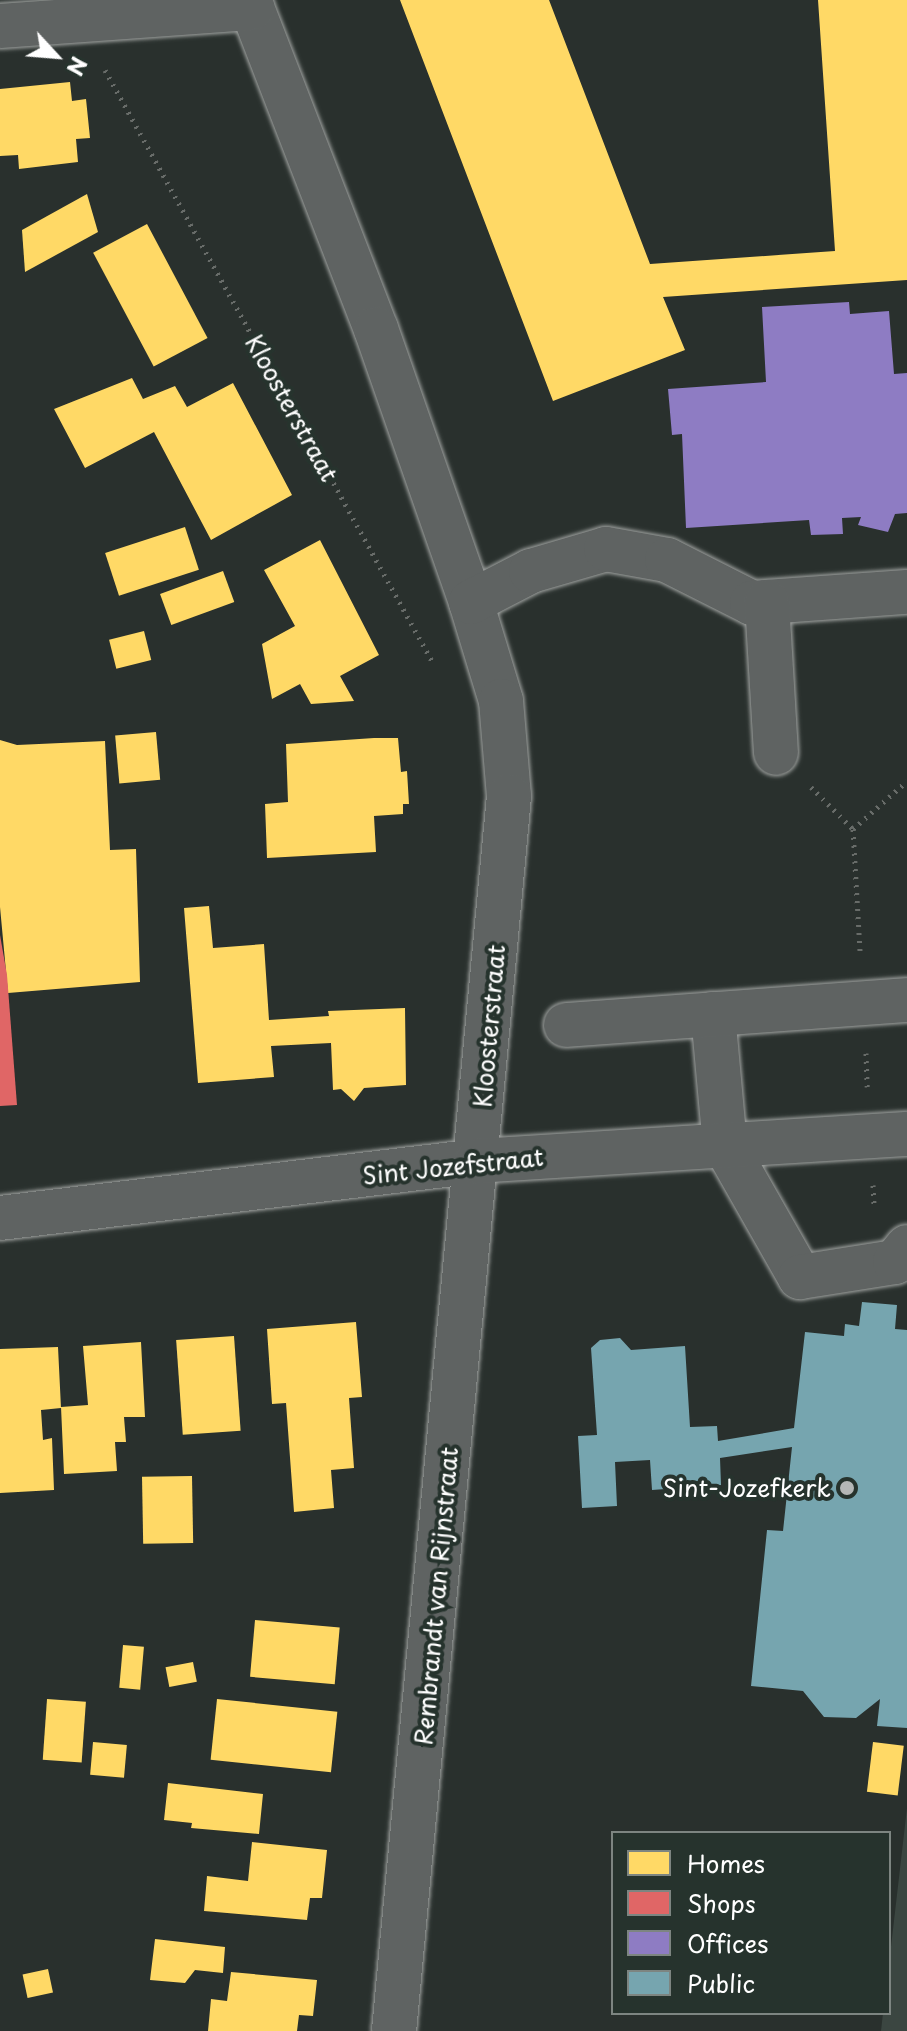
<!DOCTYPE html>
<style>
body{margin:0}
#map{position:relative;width:907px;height:2031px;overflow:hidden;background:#29302d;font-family:"Playpen Sans",sans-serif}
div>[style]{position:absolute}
.green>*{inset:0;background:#3b4641}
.homes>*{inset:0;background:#ffd966;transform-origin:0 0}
.shops>*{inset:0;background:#e06666}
.offices>*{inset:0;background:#8e7cc3}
.public>*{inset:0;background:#76a5af}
.path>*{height:5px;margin-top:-2.5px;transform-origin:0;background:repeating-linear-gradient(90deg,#686c69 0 2px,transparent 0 8px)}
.roads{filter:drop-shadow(0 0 2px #9fa2a0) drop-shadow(0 0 2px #9fa2a0)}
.minor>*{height:44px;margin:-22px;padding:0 22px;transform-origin:22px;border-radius:22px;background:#5f6362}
.dots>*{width:22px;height:22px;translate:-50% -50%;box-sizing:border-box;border:4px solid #26332d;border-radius:50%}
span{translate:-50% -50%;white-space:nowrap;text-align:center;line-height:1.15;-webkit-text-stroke:8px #26332d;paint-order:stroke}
.street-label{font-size:24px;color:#fff}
.poi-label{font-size:24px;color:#fff}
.right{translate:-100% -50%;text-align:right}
.legend{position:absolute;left:611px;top:1831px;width:280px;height:184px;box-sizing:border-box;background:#26332d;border:2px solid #7d8581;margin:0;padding:10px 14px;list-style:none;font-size:24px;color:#fff}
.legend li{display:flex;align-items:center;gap:16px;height:40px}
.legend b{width:40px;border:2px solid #7d8581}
.north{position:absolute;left:16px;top:16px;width:80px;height:80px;-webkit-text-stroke:6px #26332d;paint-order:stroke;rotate:116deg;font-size:22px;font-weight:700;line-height:32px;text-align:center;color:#fff}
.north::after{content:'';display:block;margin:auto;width:28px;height:36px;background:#fff;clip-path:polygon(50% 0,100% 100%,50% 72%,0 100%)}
</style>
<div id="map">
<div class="green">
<div style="clip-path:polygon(907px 1808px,907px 2031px,881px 2031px,883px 2013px,889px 2013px,889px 1964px)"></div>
</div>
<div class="homes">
<div style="clip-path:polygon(400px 0,549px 0,650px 264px,835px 251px,818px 0,907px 0,907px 280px,663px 297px,685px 350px,553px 401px)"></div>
<div style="clip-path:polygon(70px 82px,72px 101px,86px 99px,90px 138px,76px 139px,78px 162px,19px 169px,18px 155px,0 156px,0 89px)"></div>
<div style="clip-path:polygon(87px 194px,98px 232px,25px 272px,22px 230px)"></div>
<div style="left:147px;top:224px;width:129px;height:61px;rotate:62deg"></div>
<div style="clip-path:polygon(132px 378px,143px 399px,175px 386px,187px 407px,233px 383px,292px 495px,211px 540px,154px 432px,85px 468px,54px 409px)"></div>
<div style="left:185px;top:527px;width:45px;height:84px;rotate:72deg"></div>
<div style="clip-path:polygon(320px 540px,379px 655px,340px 676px,354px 701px,311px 704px,300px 684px,272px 699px,262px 644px,295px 626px,264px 570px)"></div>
<div style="left:223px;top:571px;width:33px;height:67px;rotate:70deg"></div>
<div style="left:144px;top:631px;width:30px;height:36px;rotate:76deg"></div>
<div style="left:156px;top:732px;width:48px;height:41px;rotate:85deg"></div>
<div style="clip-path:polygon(374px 738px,398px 738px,401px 772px,407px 771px,409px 804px,403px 804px,403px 814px,374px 816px,376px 852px,267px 858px,265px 804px,288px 802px,286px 744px)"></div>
<div style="clip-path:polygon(0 740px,17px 745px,105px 741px,110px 850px,136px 849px,140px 982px,8px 993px,0 907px)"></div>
<div style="clip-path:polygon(209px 906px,213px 948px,264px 944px,269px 1020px,329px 1016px,328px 1011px,405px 1008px,406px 1085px,364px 1088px,354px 1101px,341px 1089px,333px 1090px,331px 1043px,271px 1046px,274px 1077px,198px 1083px,184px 908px)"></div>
<div style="clip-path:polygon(356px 1322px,362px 1397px,349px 1398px,354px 1468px,331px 1470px,334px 1508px,294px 1512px,286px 1403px,272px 1404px,267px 1329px)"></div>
<div style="left:234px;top:1336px;width:95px;height:58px;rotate:86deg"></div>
<div style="clip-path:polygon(141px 1342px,145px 1417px,124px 1417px,126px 1442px,115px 1442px,117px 1471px,64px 1474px,61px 1407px,88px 1405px,83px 1346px)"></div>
<div style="clip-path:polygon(58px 1347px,61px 1408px,41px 1410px,43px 1440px,52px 1438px,54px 1490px,0 1493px,0 1349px)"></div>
<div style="left:192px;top:1476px;width:67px;height:50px;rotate:89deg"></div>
<div style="left:255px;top:1620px;width:85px;height:57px;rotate:5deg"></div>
<div style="left:123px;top:1645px;width:21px;height:43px;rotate:5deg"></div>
<div style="left:193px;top:1662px;width:20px;height:28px;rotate:79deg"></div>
<div style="left:47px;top:1699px;width:39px;height:61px;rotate:4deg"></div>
<div style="left:217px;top:1699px;width:121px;height:61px;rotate:6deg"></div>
<div style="left:93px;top:1742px;width:34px;height:33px;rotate:5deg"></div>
<div style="left:873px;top:1742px;width:31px;height:50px;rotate:7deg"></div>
<div style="clip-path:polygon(168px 1783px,263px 1794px,259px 1834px,191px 1828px,192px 1823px,164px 1820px)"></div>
<div style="clip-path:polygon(252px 1842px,327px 1850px,322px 1898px,310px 1898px,307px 1920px,204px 1911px,207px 1876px,248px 1881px)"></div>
<div style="clip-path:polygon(155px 1939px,225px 1947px,223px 1973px,195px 1970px,185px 1983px,150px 1980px)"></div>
<div style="left:48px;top:1969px;width:24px;height:26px;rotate:78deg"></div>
<div style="clip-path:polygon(231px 1972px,317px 1980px,313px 2016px,299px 2015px,297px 2031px,208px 2031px,211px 1999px,227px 2001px)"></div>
</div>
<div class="shops">
<div style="clip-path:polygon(0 935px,7px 975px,17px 1105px,0 1106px)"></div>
</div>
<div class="offices">
<div style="clip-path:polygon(849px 302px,850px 314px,889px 311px,894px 374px,907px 373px,907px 513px,895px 514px,888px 532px,858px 525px,861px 517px,842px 518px,843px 534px,811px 535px,809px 520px,686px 528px,682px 434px,672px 435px,668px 389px,766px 382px,762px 307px)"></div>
</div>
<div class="public">
<div style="clip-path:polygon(862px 1302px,897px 1305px,895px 1329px,907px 1330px,907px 1728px,877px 1726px,880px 1699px,856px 1718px,824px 1717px,803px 1691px,751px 1686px,767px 1530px,783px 1531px,792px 1447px,720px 1458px,721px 1485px,652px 1490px,650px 1460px,615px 1462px,617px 1506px,582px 1508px,578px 1436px,597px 1435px,591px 1348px,600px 1340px,620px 1338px,631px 1350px,685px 1346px,690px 1427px,717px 1426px,718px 1441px,794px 1428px,805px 1332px,844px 1336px,845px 1324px,859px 1326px)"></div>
</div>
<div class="path">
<div style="left:105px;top:70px;width:678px;rotate:61.05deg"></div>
<div style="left:811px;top:787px;width:59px;rotate:45deg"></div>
<div style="left:853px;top:829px;width:72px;rotate:-41.6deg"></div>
<div style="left:853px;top:829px;width:122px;rotate:86.7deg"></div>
<div style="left:866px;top:1053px;width:34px;rotate:88deg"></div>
<div style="left:873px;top:1185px;width:22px;rotate:87deg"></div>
</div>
<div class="roads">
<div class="minor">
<div style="left:249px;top:0;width:353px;rotate:68.9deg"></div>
<div style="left:376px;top:329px;width:289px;rotate:70.8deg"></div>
<div style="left:471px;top:602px;width:103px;rotate:73.1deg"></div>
<div style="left:501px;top:701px;width:95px;rotate:85.2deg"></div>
<div style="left:509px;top:796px;width:1240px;rotate:95.32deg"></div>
<div style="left:0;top:26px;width:253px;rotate:-4.1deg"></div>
<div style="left:471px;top:602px;width:68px;rotate:-27.3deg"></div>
<div style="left:531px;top:571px;width:78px;rotate:-16.3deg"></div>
<div style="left:606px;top:549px;width:62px;rotate:10.2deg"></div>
<div style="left:667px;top:560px;width:95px;rotate:26.8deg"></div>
<div style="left:752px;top:603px;width:155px;rotate:-4.1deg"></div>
<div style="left:767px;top:602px;width:151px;rotate:86.6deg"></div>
<div style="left:713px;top:1014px;width:132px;rotate:84.8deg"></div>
<div style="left:725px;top:1145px;width:152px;rotate:60.4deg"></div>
<div style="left:800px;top:1277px;width:96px;rotate:-9deg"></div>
<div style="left:895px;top:1262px;width:19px;rotate:-51deg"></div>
<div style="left:566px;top:1025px;width:342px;rotate:-4.2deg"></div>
<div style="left:0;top:1218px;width:480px;rotate:-6.8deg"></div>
<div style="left:477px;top:1161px;width:431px;rotate:-3.6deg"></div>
</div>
</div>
<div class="dots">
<div style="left:847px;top:1488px;background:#b4b7b6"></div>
</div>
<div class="street-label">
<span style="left:292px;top:408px;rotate:61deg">Kloosterstraat</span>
<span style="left:489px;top:1026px;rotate:-85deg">Kloosterstraat</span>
<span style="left:453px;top:1166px;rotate:-6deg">Sint Jozefstraat</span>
<span style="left:436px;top:1596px;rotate:-85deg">Rembrandt van Rijnstraat</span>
</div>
<div class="poi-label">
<span class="right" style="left:831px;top:1488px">Sint-Jozefkerk</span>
</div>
<ul class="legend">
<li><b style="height:22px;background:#ffd966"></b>Homes</li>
<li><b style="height:22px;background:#e06666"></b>Shops</li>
<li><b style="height:22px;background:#8e7cc3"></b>Offices</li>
<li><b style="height:22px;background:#76a5af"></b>Public</li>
</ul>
<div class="north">N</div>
</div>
